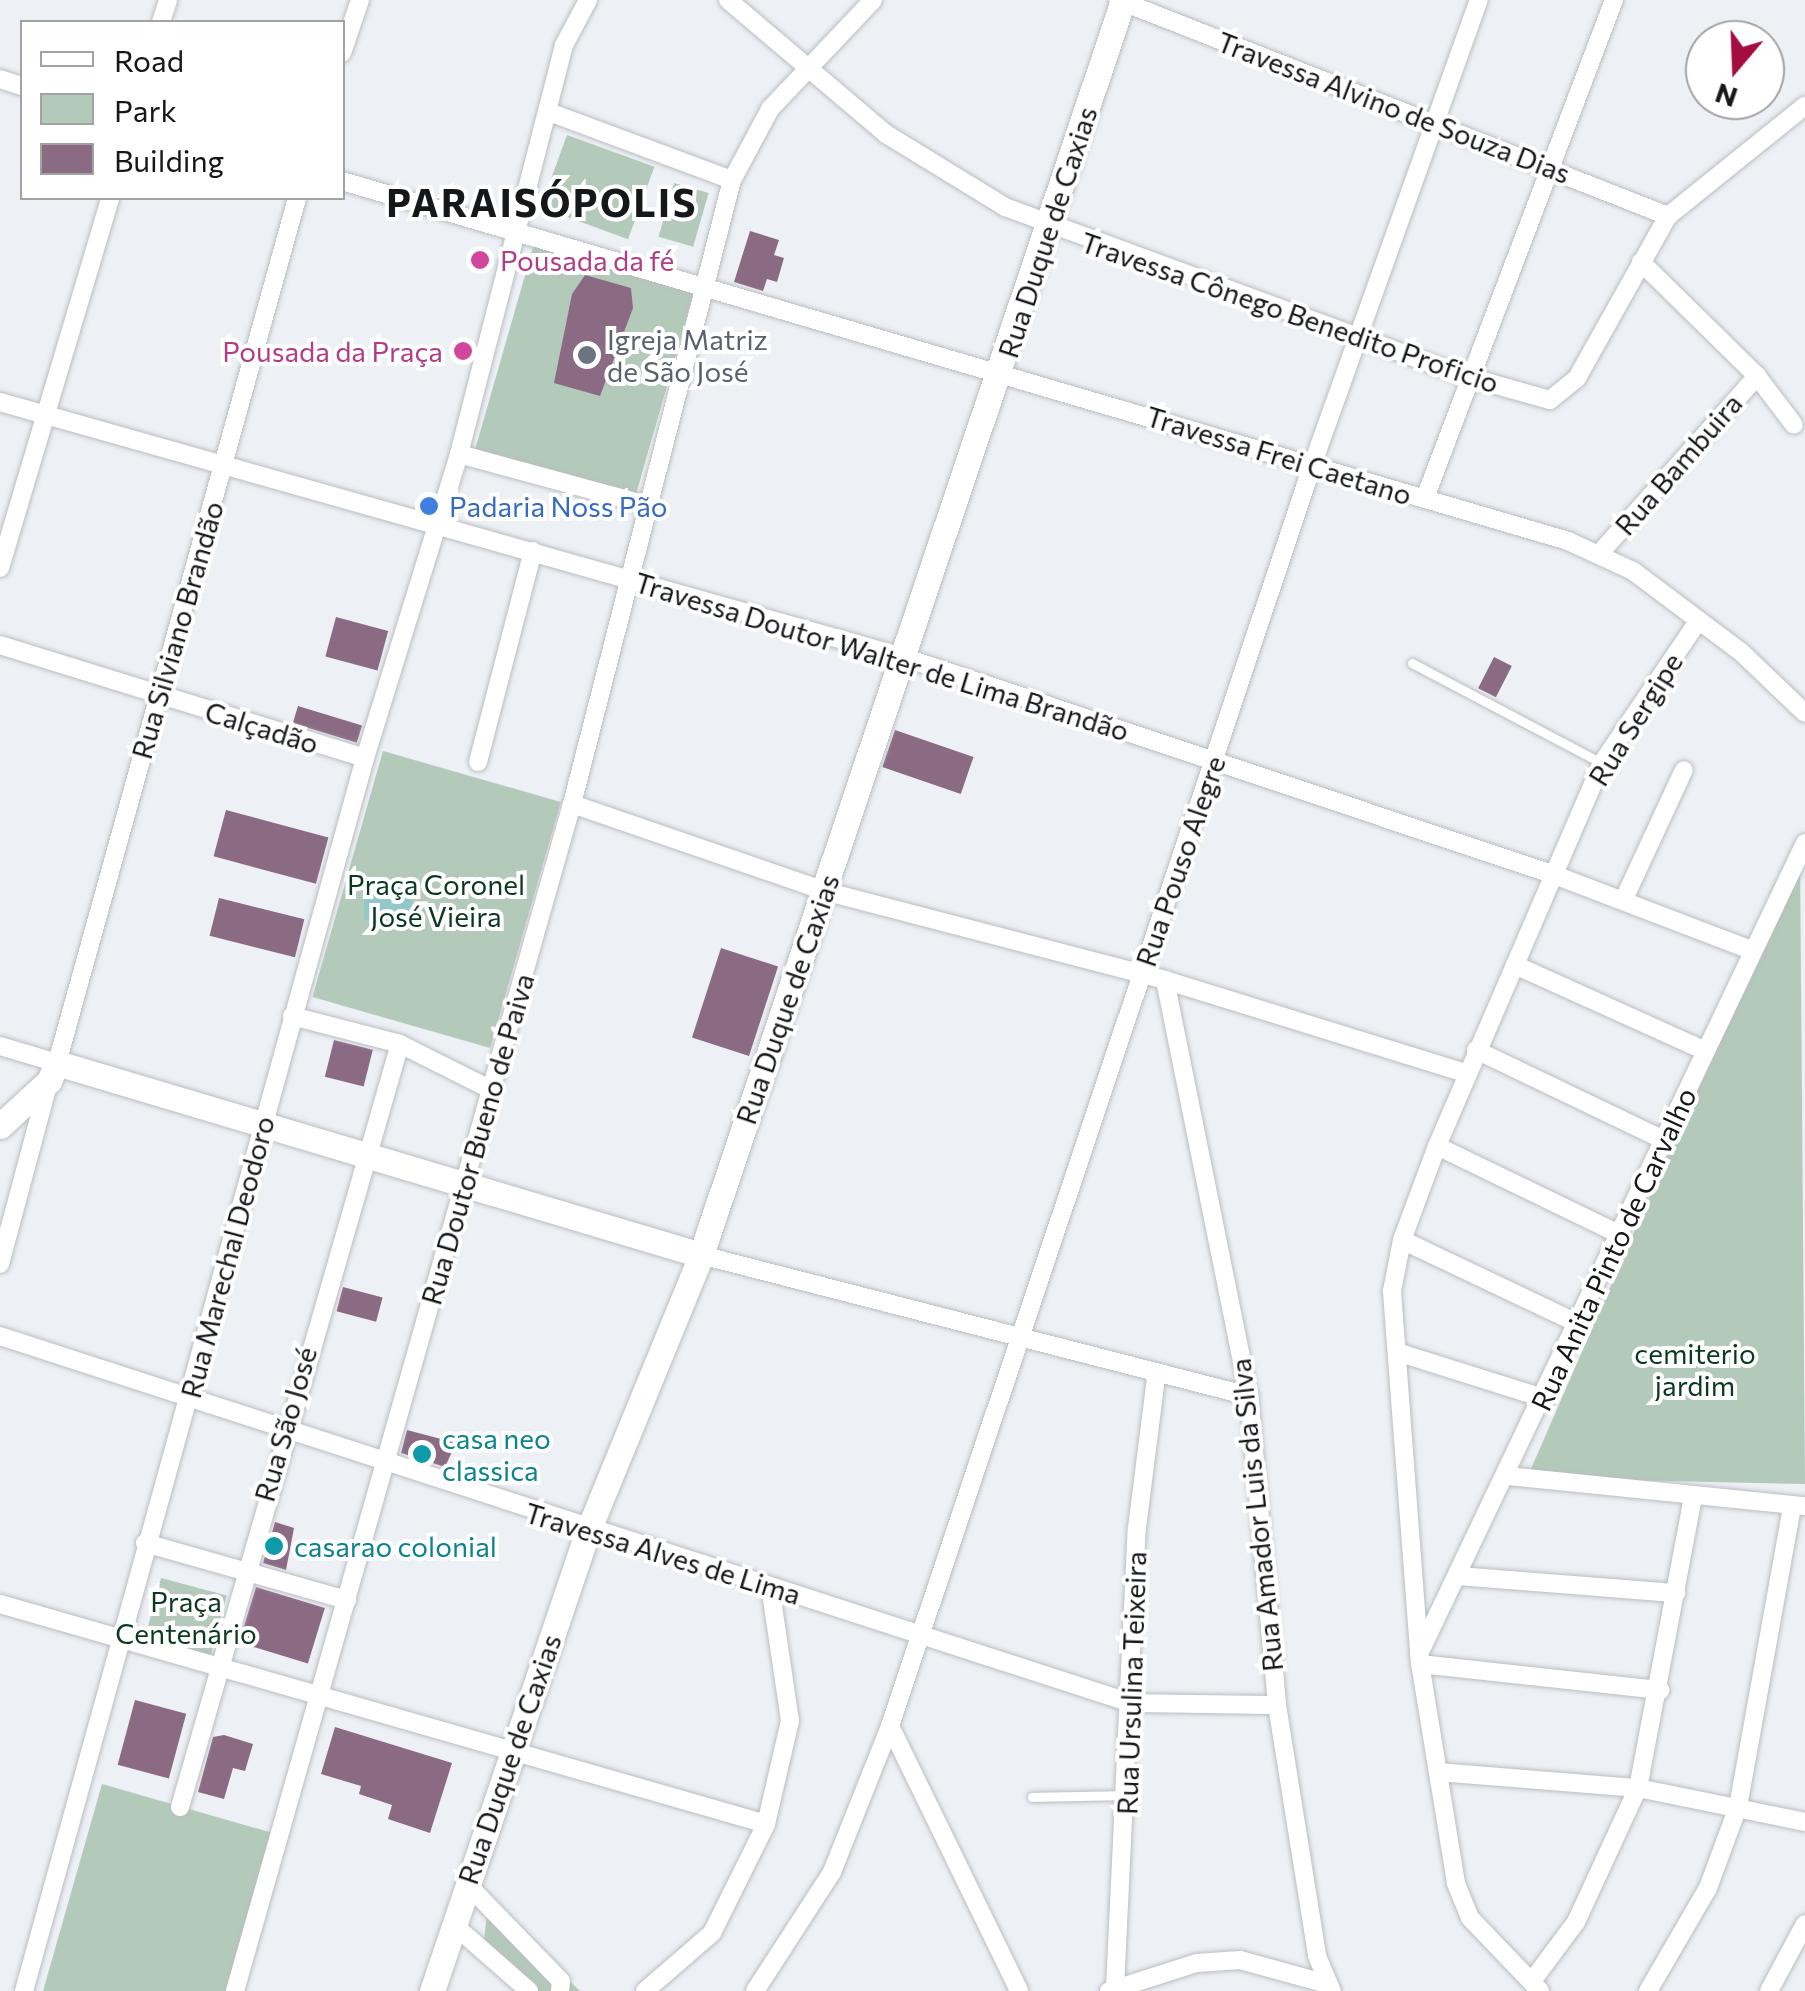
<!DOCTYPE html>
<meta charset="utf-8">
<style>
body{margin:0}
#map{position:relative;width:1805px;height:1991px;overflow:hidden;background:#edf0f5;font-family:Commissioner,sans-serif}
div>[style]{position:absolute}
.green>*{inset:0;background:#b3caba;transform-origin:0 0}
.water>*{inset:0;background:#94c7ca}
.building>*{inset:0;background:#8b6b84;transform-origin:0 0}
.roads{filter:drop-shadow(0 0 2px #babdc1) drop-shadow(0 0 2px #babdc1)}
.lane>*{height:9px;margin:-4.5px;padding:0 4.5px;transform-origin:4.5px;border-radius:4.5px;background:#fff}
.street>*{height:18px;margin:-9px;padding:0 9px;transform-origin:9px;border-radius:9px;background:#fff}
.secondary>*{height:25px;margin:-12.5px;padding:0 12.5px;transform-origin:12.5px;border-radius:12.5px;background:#fff}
.dots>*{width:28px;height:28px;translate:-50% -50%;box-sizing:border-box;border:5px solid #fff;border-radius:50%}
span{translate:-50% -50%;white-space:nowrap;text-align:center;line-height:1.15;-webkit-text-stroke:8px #fff;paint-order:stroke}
.street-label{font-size:28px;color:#161719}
.hotel-label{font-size:28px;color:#b23c85}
.left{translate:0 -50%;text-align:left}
.right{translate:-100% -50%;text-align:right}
.worship-label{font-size:28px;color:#5b616d}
.shop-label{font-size:28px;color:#366cbe}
.park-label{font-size:28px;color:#0a3920}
.culture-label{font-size:28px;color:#0d838f}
.district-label{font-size:38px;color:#161719;font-weight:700;letter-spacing:2.5px}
.legend{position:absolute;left:20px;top:20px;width:325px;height:180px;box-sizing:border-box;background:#fff;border:2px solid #a2a2a3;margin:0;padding:12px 18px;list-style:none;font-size:30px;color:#161719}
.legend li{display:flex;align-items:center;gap:20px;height:50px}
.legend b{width:50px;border:2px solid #a2a2a3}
.north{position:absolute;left:1685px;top:20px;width:100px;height:100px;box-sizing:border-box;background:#fff;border:2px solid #a2a2a3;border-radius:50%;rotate:199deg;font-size:28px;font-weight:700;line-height:40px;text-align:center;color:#161719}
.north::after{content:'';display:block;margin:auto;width:35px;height:45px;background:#a50d41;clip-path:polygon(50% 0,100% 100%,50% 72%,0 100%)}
</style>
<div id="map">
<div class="green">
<div style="left:567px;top:135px;width:93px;height:77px;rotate:20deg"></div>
<div style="left:674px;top:183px;width:36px;height:56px;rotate:16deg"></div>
<div style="left:534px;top:244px;width:167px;height:218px;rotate:16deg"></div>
<div style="left:383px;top:751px;width:185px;height:256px;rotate:16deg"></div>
<div style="clip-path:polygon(1800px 851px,1805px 1484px,1527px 1478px)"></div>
<div style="left:161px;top:1578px;width:68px;height:62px;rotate:15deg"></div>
<div style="clip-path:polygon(102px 1784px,273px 1833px,228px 1991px,43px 1991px)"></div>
<div style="clip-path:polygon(488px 1906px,580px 1991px,515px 1991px,482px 1957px)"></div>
</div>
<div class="water">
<div style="clip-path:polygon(364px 880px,409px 888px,415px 926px,364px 920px)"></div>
</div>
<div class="building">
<div style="clip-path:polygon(750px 231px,779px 240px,774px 255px,784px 258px,777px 282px,767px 279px,763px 291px,734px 282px)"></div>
<div style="clip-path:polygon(585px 275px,631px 288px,633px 308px,600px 396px,554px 383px,572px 294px)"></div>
<div style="left:336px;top:617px;width:54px;height:41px;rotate:15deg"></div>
<div style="left:1494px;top:657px;width:20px;height:35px;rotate:27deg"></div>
<div style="left:298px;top:706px;width:67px;height:18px;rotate:17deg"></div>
<div style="left:895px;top:730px;width:83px;height:39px;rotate:19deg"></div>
<div style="left:226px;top:810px;width:106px;height:48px;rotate:15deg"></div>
<div style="left:219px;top:898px;width:88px;height:39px;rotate:14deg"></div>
<div style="left:721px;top:948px;width:60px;height:94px;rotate:18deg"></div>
<div style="left:334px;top:1040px;width:40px;height:38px;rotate:14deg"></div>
<div style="left:343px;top:1287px;width:41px;height:25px;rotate:15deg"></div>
<div style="clip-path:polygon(407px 1430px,456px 1443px,445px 1467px,401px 1453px)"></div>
<div style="clip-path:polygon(275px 1522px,294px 1528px,286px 1570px,263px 1563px)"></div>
<div style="left:256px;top:1587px;width:72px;height:58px;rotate:17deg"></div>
<div style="left:135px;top:1700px;width:53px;height:67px;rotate:15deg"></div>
<div style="clip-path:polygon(335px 1727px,452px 1763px,430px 1833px,388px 1819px,392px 1805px,359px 1794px,361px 1786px,321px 1774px)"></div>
<div style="clip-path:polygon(224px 1735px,253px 1744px,245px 1771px,233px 1768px,224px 1799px,198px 1792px,213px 1737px)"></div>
</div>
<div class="roads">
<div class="lane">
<div style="left:1412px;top:663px;width:215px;rotate:27.8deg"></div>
<div style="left:1032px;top:1797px;width:94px;rotate:-1.2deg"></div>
</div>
<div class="street">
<div style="left:728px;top:0;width:207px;rotate:40.3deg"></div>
<div style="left:886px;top:134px;width:140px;rotate:31.5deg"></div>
<div style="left:1005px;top:207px;width:493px;rotate:20.2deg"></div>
<div style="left:1468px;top:377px;width:85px;rotate:15.7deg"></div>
<div style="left:1550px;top:400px;width:35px;rotate:-39deg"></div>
<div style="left:1577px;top:378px;width:186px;rotate:-60.7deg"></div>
<div style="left:1668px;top:216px;width:176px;rotate:-38.8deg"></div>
<div style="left:1118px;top:0;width:591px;rotate:21.44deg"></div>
<div style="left:161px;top:22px;width:23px;rotate:-72deg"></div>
<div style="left:342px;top:53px;width:56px;rotate:-71.2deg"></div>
<div style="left:0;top:79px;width:23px;rotate:18deg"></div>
<div style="left:549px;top:112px;width:195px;rotate:20.4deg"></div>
<div style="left:342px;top:181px;width:1278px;rotate:16.36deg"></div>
<div style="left:1568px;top:541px;width:72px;rotate:24.8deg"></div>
<div style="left:1633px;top:571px;width:135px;rotate:36.9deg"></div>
<div style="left:1741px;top:652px;width:88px;rotate:43.6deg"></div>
<div style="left:1757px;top:376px;width:61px;rotate:52.9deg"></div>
<div style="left:0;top:402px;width:938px;rotate:15.77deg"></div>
<div style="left:903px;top:657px;width:684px;rotate:18.49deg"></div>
<div style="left:1552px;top:874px;width:213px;rotate:20.9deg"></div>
<div style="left:459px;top:454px;width:195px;rotate:15.2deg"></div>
<div style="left:1425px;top:498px;width:533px;rotate:-69.22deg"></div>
<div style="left:1600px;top:553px;width:237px;rotate:-48.4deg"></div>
<div style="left:1757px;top:376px;width:163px;rotate:-135.5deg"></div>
<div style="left:0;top:568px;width:386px;rotate:-73.4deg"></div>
<div style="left:0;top:645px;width:382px;rotate:17.2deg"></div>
<div style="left:478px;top:762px;width:218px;rotate:-75.4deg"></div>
<div style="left:572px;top:804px;width:267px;rotate:19deg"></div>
<div style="left:824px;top:891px;width:352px;rotate:14.6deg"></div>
<div style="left:1165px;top:980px;width:315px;rotate:17.2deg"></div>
<div style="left:1624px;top:899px;width:142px;rotate:-65.1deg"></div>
<div style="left:1515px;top:965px;width:206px;rotate:24.3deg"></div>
<div style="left:1165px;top:980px;width:424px;rotate:78.6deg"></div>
<div style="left:1249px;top:1396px;width:310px;rotate:84.8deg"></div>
<div style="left:1277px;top:1705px;width:254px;rotate:80.9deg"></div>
<div style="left:1317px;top:1956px;width:38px;rotate:67deg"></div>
<div style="left:292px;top:1016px;width:112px;rotate:14.5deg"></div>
<div style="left:400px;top:1044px;width:101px;rotate:26.6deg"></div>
<div style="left:0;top:1046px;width:59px;rotate:16.6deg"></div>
<div style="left:57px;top:1063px;width:898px;rotate:-74.49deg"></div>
<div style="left:1476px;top:1050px;width:208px;rotate:25.6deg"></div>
<div style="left:1437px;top:1146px;width:204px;rotate:25.8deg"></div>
<div style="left:1402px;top:1240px;width:198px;rotate:25.4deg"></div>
<div style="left:701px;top:1255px;width:566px;rotate:14.43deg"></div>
<div style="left:0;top:1264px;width:189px;rotate:-75deg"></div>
<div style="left:0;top:1336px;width:1189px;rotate:17.98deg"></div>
<div style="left:1131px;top:1703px;width:146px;rotate:0.8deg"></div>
<div style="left:1397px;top:1352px;width:156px;rotate:17.5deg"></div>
<div style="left:1508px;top:1476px;width:299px;rotate:5.8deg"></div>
<div style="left:145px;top:1543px;width:210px;rotate:15.8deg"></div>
<div style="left:1458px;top:1576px;width:219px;rotate:4.5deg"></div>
<div style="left:0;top:1604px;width:797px;rotate:16.02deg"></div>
<div style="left:1419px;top:1654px;width:898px;rotate:-64.55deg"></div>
<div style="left:1420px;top:1664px;width:242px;rotate:6.2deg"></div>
<div style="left:890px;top:1726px;width:295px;rotate:64deg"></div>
<div style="left:1438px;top:1772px;width:201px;rotate:4.6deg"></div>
<div style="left:1638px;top:1788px;width:170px;rotate:11.5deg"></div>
<div style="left:180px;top:1807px;width:794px;rotate:-73.92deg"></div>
<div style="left:466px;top:1883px;width:136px;rotate:45.9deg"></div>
<div style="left:561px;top:1981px;width:10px;rotate:96deg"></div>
<div style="left:454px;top:1925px;width:100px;rotate:41.3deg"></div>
<div style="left:1532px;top:1981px;width:74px;rotate:-53.3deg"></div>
<div style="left:1576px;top:1922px;width:148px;rotate:-65.2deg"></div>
<div style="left:1638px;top:1788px;width:297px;rotate:-79.3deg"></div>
<div style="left:1115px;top:1989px;width:462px;rotate:-87.3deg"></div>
<div style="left:1137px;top:1528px;width:151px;rotate:-82.8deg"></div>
<div style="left:24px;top:1991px;width:1279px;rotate:-74.54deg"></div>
<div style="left:365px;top:758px;width:318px;rotate:-72.8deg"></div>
<div style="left:459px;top:454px;width:422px;rotate:-75.6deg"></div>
<div style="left:564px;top:45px;width:51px;rotate:-61.9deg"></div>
<div style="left:235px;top:1991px;width:1234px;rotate:-74.15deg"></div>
<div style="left:572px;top:804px;width:644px;rotate:-75.62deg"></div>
<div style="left:732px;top:180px;width:81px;rotate:-61.8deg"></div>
<div style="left:770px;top:109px;width:150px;rotate:-46.6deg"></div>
<div style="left:645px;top:1991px;width:89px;rotate:-40.9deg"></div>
<div style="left:712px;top:1933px;width:122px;rotate:-63.6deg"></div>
<div style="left:766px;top:1824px;width:106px;rotate:-76.9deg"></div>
<div style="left:790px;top:1721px;width:136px;rotate:-98.4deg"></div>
<div style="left:755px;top:1991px;width:142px;rotate:-57.1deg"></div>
<div style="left:832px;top:1872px;width:157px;rotate:-68.3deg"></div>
<div style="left:890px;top:1726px;width:1332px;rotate:-71.48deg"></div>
<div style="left:1313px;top:463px;width:492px;rotate:-70.3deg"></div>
<div style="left:1109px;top:1991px;width:92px;rotate:-17.7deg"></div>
<div style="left:1197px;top:1963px;width:43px;rotate:-4deg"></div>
<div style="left:1240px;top:1960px;width:90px;rotate:15.4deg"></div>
<div style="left:1540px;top:1991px;width:101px;rotate:-133.8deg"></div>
<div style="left:1470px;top:1918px;width:38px;rotate:-112deg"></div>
<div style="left:1456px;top:1883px;width:222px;rotate:-99.3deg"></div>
<div style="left:1420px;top:1664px;width:374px;rotate:-94.3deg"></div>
<div style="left:1392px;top:1291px;width:52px;rotate:-78.9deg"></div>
<div style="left:1402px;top:1240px;width:100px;rotate:-69.6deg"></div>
<div style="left:1437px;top:1146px;width:417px;rotate:-66.7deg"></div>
<div style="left:1602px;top:763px;width:171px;rotate:-55.9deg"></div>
<div style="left:1648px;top:1991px;width:119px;rotate:-59.8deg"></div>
<div style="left:1708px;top:1888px;width:86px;rotate:-69.7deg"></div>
<div style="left:1738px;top:1807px;width:306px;rotate:-79.8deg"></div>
<div style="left:1769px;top:1991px;width:76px;rotate:-61.8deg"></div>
</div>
<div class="secondary">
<div style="left:0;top:1126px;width:67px;rotate:-42.6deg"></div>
<div style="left:49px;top:1081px;width:20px;rotate:-66deg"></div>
<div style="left:57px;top:1063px;width:672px;rotate:16.6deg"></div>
<div style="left:432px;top:1991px;width:486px;rotate:-71.3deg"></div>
<div style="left:588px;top:1531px;width:298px;rotate:-67.7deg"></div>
<div style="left:701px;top:1255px;width:1324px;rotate:-71.41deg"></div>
</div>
</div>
<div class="dots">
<div style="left:480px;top:260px;background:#d1479c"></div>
<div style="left:463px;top:351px;background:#d1479c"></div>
<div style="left:587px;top:355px;background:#6b7280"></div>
<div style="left:429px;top:506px;background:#3f7fe0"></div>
<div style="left:422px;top:1454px;background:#0f9aa8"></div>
<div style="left:274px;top:1546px;background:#0f9aa8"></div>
</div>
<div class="street-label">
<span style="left:1394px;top:107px;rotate:21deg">Travessa Alvino de Souza Dias</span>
<span style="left:1047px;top:232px;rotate:-72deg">Rua Duque de Caxias</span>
<span style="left:1290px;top:312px;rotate:19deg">Travessa Cônego Benedito Proficio</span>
<span style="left:1279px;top:455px;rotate:17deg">Travessa Frei Caetano</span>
<span style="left:1678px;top:464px;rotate:-49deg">Rua Bambuira</span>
<span style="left:177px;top:630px;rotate:-74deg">Rua Silviano Brandão</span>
<span style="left:882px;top:656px;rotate:17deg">Travessa Doutor Walter de Lima Brandão</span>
<span style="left:1635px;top:719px;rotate:-58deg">Rua Sergipe</span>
<span style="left:262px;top:727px;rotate:17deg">Calçadão</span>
<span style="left:1180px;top:861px;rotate:-71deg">Rua Pouso Alegre</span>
<span style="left:787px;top:999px;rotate:-71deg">Rua Duque de Caxias</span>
<span style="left:477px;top:1139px;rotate:-74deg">Rua Doutor Bueno de Paiva</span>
<span style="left:1613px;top:1249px;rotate:-65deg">Rua Anita Pinto de Carvalho</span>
<span style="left:227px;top:1257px;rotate:-75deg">Rua Marechal Deodoro</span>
<span style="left:285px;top:1424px;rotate:-74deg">Rua São José</span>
<span style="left:1256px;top:1515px;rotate:-96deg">Rua Amador Luis da Silva</span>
<span style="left:663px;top:1553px;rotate:17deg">Travessa Alves de Lima</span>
<span style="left:1131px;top:1683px;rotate:-88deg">Rua Ursulina Teixeira</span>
<span style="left:509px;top:1759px;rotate:-71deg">Rua Duque de Caxias</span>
</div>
<div class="hotel-label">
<span class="left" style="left:500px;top:260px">Pousada da fé</span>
<span class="right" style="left:443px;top:351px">Pousada da Praça</span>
</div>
<div class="worship-label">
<span class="left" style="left:607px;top:355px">Igreja Matriz<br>de São José</span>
</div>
<div class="shop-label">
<span class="left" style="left:449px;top:506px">Padaria Noss Pão</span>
</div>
<div class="park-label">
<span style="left:436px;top:900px">Praça Coronel<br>José Vieira</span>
<span style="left:1695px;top:1369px">cemiterio<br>jardim</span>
<span style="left:186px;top:1617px">Praça<br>Centenário</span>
</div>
<div class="culture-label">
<span class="left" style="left:442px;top:1454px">casa neo<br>classica</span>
<span class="left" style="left:294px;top:1546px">casarao colonial</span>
</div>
<div class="district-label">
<span style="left:542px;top:202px">PARAISÓPOLIS</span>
</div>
<ul class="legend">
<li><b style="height:12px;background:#fff"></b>Road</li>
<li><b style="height:28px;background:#b3caba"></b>Park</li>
<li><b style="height:28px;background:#8b6b84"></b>Building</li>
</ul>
<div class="north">N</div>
</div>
